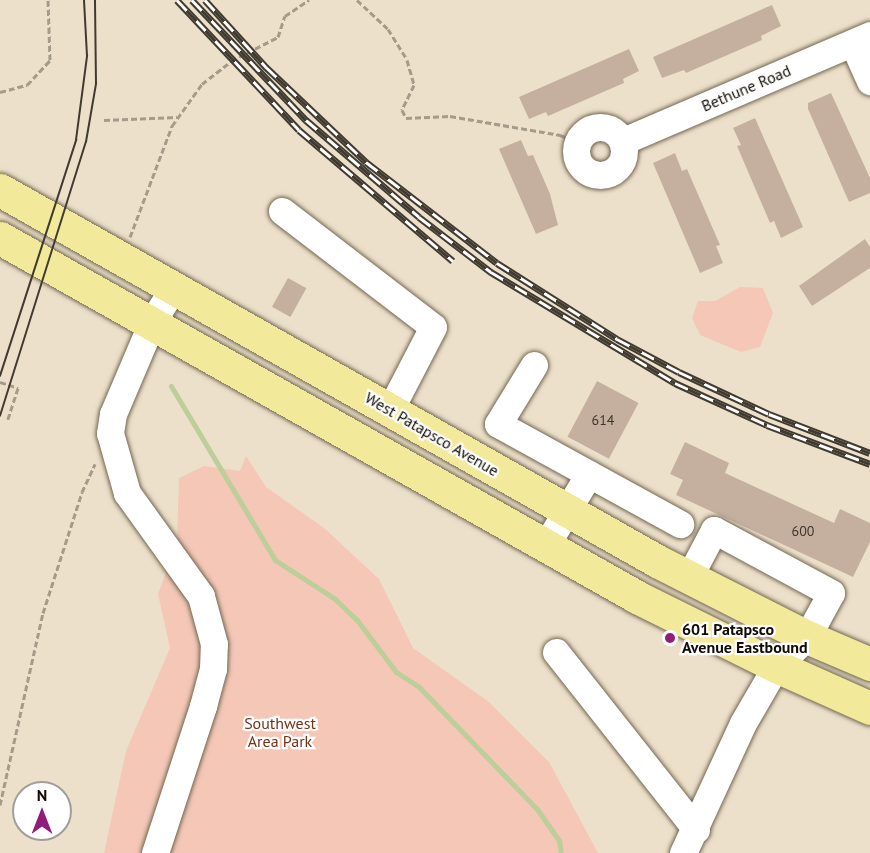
<!DOCTYPE html>
<style>
body{margin:0}
#map{position:relative;width:870px;height:853px;overflow:hidden;background:#ede0ca;font-family:"PT Sans",sans-serif}
div>[style]{position:absolute}
.green>*{inset:0;background:#f4c7b7}
.stream>*{height:5px;margin:-2.5px;padding:0 2.5px;transform-origin:2.5px;border-radius:2.5px;background:#bcce99}
.building>*{inset:0;background:#c5b09f;transform-origin:0 0}
.path>*{height:3px;margin-top:-1.5px;transform-origin:0;background:repeating-linear-gradient(90deg,#a59b8a 0 6px,transparent 0 9px)}
.roads{filter:drop-shadow(0 0 2px #726752) drop-shadow(0 0 2px #726752)}
.minor>*{height:27px;margin:-13.5px;padding:0 13.5px;transform-origin:13.5px;border-radius:13.5px;background:#fff}
.minor>.ring{margin:-13.5px;padding:0;box-sizing:content-box;background:none;border:27px solid #fff;border-radius:50%}
.major>*{height:33px;margin:-16.5px;padding:0 16.5px;transform-origin:16.5px;border-radius:16.5px;background:#f2e99a}
.tram>*{height:1.5px;margin:-0.75px;padding:0 0.75px;transform-origin:0.75px;border-radius:0.75px;background:#413a30}
.rail>*{height:7px;margin-top:-3.5px;transform-origin:0;background:repeating-linear-gradient(90deg,#fff 0 14px,#413a30 0 28px);box-sizing:border-box;border-block:2px solid #413a30}
.dots>*{width:16px;height:16px;translate:-50% -50%;box-sizing:border-box;border:3px solid #fff;border-radius:50%}
span{translate:-50% -50%;white-space:nowrap;text-align:center;line-height:1.15;-webkit-text-stroke:4.5px #fff;paint-order:stroke}
.number-label{font-size:14px;color:#3e352c}
.number-label span{-webkit-text-stroke-width:0}
.street-label{font-size:16px;color:#110c05}
.poi-label{font-size:16px;color:#110c05;font-weight:700}
.left{translate:0 -50%;text-align:left}
.park-label{font-size:16px;color:#763116}
.north{position:absolute;left:12px;top:781px;width:60px;height:60px;box-sizing:border-box;background:#fff;border:2px solid #a09e9b;border-radius:50%;rotate:0deg;font-size:16px;font-weight:700;line-height:24px;text-align:center;color:#110c05}
.north::after{content:'';display:block;margin:auto;width:21px;height:27px;background:#921c79;clip-path:polygon(50% 0,100% 100%,50% 72%,0 100%)}
</style>
<div id="map">
<div class="green">
<div style="clip-path:polygon(740px 287px,763px 288px,773px 313px,760px 347px,741px 352px,700px 335px,692px 318px,698px 301px,715px 301px)"></div>
<div style="clip-path:polygon(246px 456px,266px 487px,324px 528px,379px 579px,413px 648px,489px 702px,549px 762px,598px 853px,104px 853px,126px 751px,170px 648px,158px 594px,177px 543px,179px 478px,204px 466px,240px 471px)"></div>
</div>
<div class="stream">
<div style="left:171px;top:386px;width:203px;rotate:59.1deg"></div>
<div style="left:275px;top:560px;width:72px;rotate:33deg"></div>
<div style="left:335px;top:599px;width:30px;rotate:44deg"></div>
<div style="left:357px;top:620px;width:65px;rotate:53.1deg"></div>
<div style="left:396px;top:672px;width:27px;rotate:33deg"></div>
<div style="left:419px;top:687px;width:170px;rotate:46deg"></div>
<div style="left:537px;top:809px;width:39px;rotate:55deg"></div>
<div style="left:559px;top:841px;width:12px;rotate:81deg"></div>
</div>
<div class="building">
<div style="clip-path:polygon(772px 5px,781px 26px,761px 36px,762px 40px,686px 73px,684px 70px,662px 78px,653px 57px)"></div>
<div style="clip-path:polygon(629px 49px,639px 71px,623px 79px,624px 83px,548px 116px,546px 112px,529px 119px,519px 97px)"></div>
<div style="clip-path:polygon(831px 93px,870px 178px,870px 193px,849px 202px,808px 109px,808px 103px)"></div>
<div style="clip-path:polygon(755px 118px,803px 227px,781px 238px,774px 221px,770px 223px,737px 146px,741px 145px,733px 128px)"></div>
<div style="clip-path:polygon(521px 140px,528px 156px,533px 155px,550px 194px,558px 225px,536px 234px,499px 149px)"></div>
<div style="clip-path:polygon(675px 153px,682px 171px,687px 169px,720px 245px,716px 246px,723px 263px,700px 273px,653px 163px)"></div>
<div style="clip-path:polygon(865px 239px,870px 247px,870px 268px,812px 306px,799px 286px)"></div>
<div style="left:288px;top:278px;width:21px;height:33px;rotate:29deg"></div>
<div style="left:597px;top:381px;width:47px;height:63px;rotate:28deg"></div>
<div style="clip-path:polygon(685px 442px,729px 463px,725px 473px,834px 523px,840px 509px,870px 523px,870px 542px,853px 577px,676px 495px,683px 480px,670px 474px)"></div>
</div>
<div class="path">
<div style="left:357px;top:0;width:42px;rotate:43.1deg"></div>
<div style="left:388px;top:29px;width:36px;rotate:58deg"></div>
<div style="left:407px;top:60px;width:26px;rotate:74deg"></div>
<div style="left:414px;top:85px;width:28px;rotate:116deg"></div>
<div style="left:402px;top:110px;width:9px;rotate:63deg"></div>
<div style="left:406px;top:118px;width:44px;rotate:-2.6deg"></div>
<div style="left:450px;top:116px;width:112px;rotate:9.8deg"></div>
<div style="left:560px;top:135px;width:18px;rotate:22deg"></div>
<div style="left:0;top:92px;width:28px;rotate:-15deg"></div>
<div style="left:27px;top:85px;width:34px;rotate:-47deg"></div>
<div style="left:50px;top:60px;width:60px;rotate:-91.9deg"></div>
<div style="left:104px;top:120px;width:73px;rotate:-2.4deg"></div>
<div style="left:130px;top:237px;width:119px;rotate:-69.3deg"></div>
<div style="left:172px;top:126px;width:52px;rotate:-54.5deg"></div>
<div style="left:202px;top:84px;width:37px;rotate:-38deg"></div>
<div style="left:231px;top:61px;width:53px;rotate:-27.1deg"></div>
<div style="left:278px;top:37px;width:22px;rotate:-72deg"></div>
<div style="left:285px;top:16px;width:29px;rotate:-34deg"></div>
<div style="left:0;top:382px;width:19px;rotate:18deg"></div>
<div style="left:18px;top:388px;width:33px;rotate:108deg"></div>
<div style="left:0;top:805px;width:197px;rotate:-77.4deg"></div>
<div style="left:43px;top:613px;width:127px;rotate:-72.1deg"></div>
<div style="left:82px;top:492px;width:31px;rotate:-65deg"></div>
</div>
<div class="roads">
<div class="minor">
<div style="left:853px;top:43px;width:42px;rotate:65.9deg"></div>
<div class="ring" style="left:576px;top:127px;width:21px;height:21px"></div>
<div style="left:623px;top:141px;width:269px;rotate:-23.2deg"></div>
<div style="left:282px;top:211px;width:190px;rotate:37.5deg"></div>
<div style="left:433px;top:327px;width:93px;rotate:117.4deg"></div>
<div style="left:534px;top:365px;width:69px;rotate:121.4deg"></div>
<div style="left:498px;top:424px;width:208px;rotate:28.8deg"></div>
<div style="left:546px;top:545px;width:83px;rotate:-58.8deg"></div>
<div style="left:556px;top:652px;width:226px;rotate:51.7deg"></div>
<div style="left:155px;top:853px;width:155px;rotate:-71.9deg"></div>
<div style="left:203px;top:706px;width:38px;rotate:-75deg"></div>
<div style="left:213px;top:669px;width:25px;rotate:-88deg"></div>
<div style="left:214px;top:644px;width:50px;rotate:-105.2deg"></div>
<div style="left:201px;top:596px;width:127px;rotate:-125.7deg"></div>
<div style="left:127px;top:493px;width:62px;rotate:-105.8deg"></div>
<div style="left:110px;top:433px;width:19px;rotate:-81deg"></div>
<div style="left:113px;top:414px;width:100px;rotate:-67deg"></div>
<div style="left:152px;top:322px;width:41px;rotate:-57.8deg"></div>
<div style="left:683px;top:853px;width:143px;rotate:-65.2deg"></div>
<div style="left:743px;top:723px;width:66px;rotate:-59.9deg"></div>
<div style="left:776px;top:666px;width:42px;rotate:-43.1deg"></div>
<div style="left:807px;top:637px;width:50px;rotate:-61.4deg"></div>
<div style="left:831px;top:593px;width:133px;rotate:-151.7deg"></div>
<div style="left:714px;top:530px;width:53px;rotate:118deg"></div>
</div>
<div class="major">
<div style="left:0;top:190px;width:755px;rotate:29.45deg"></div>
<div style="left:657px;top:561px;width:168px;rotate:26.9deg"></div>
<div style="left:807px;top:637px;width:69px;rotate:23.2deg"></div>
<div style="left:0;top:238px;width:731px;rotate:29.4deg"></div>
<div style="left:637px;top:597px;width:155px;rotate:26.4deg"></div>
<div style="left:776px;top:666px;width:103px;rotate:24.1deg"></div>
</div>
</div>
<div class="tram">
<div style="left:0;top:376px;width:248px;rotate:-72.1deg"></div>
<div style="left:76px;top:140px;width:85px;rotate:-82.5deg"></div>
<div style="left:87px;top:56px;width:56px;rotate:-93.1deg"></div>
<div style="left:0;top:416px;width:287px;rotate:-72.6deg"></div>
<div style="left:86px;top:142px;width:59px;rotate:-80.2deg"></div>
<div style="left:96px;top:84px;width:84px;rotate:-90.7deg"></div>
</div>
<div class="rail">
<div style="left:177px;top:0;width:178px;rotate:46.8deg"></div>
<div style="left:299px;top:130px;width:202px;rotate:40.4deg"></div>
<div style="left:192px;top:0;width:166px;rotate:46.5deg"></div>
<div style="left:306px;top:120px;width:149px;rotate:40.6deg"></div>
<div style="left:419px;top:217px;width:91px;rotate:37.4deg"></div>
<div style="left:491px;top:272px;width:215px;rotate:31.1deg"></div>
<div style="left:675px;top:383px;width:101px;rotate:24.5deg"></div>
<div style="left:767px;top:425px;width:110px;rotate:20.7deg"></div>
<div style="left:205px;top:0;width:91px;rotate:47.7deg"></div>
<div style="left:266px;top:67px;width:138px;rotate:43.5deg"></div>
<div style="left:366px;top:162px;width:165px;rotate:37.6deg"></div>
<div style="left:497px;top:263px;width:142px;rotate:32.3deg"></div>
<div style="left:617px;top:339px;width:70px;rotate:28deg"></div>
<div style="left:679px;top:372px;width:99px;rotate:25deg"></div>
<div style="left:769px;top:414px;width:108px;rotate:21.1deg"></div>
</div>
<div class="dots">
<div style="left:670px;top:638px;background:#921c79"></div>
</div>
<div class="number-label">
<span style="left:603px;top:420px">614</span>
<span style="left:803px;top:531px">600</span>
</div>
<div class="street-label">
<span style="left:746px;top:88px;rotate:-23deg">Bethune Road</span>
<span style="left:432px;top:434px;rotate:30deg">West Patapsco Avenue</span>
</div>
<div class="poi-label">
<span class="left" style="left:682px;top:638px">601 Patapsco<br>Avenue Eastbound</span>
</div>
<div class="park-label">
<span style="left:280px;top:732px">Southwest<br>Area Park</span>
</div>
<div class="north">N</div>
</div>
